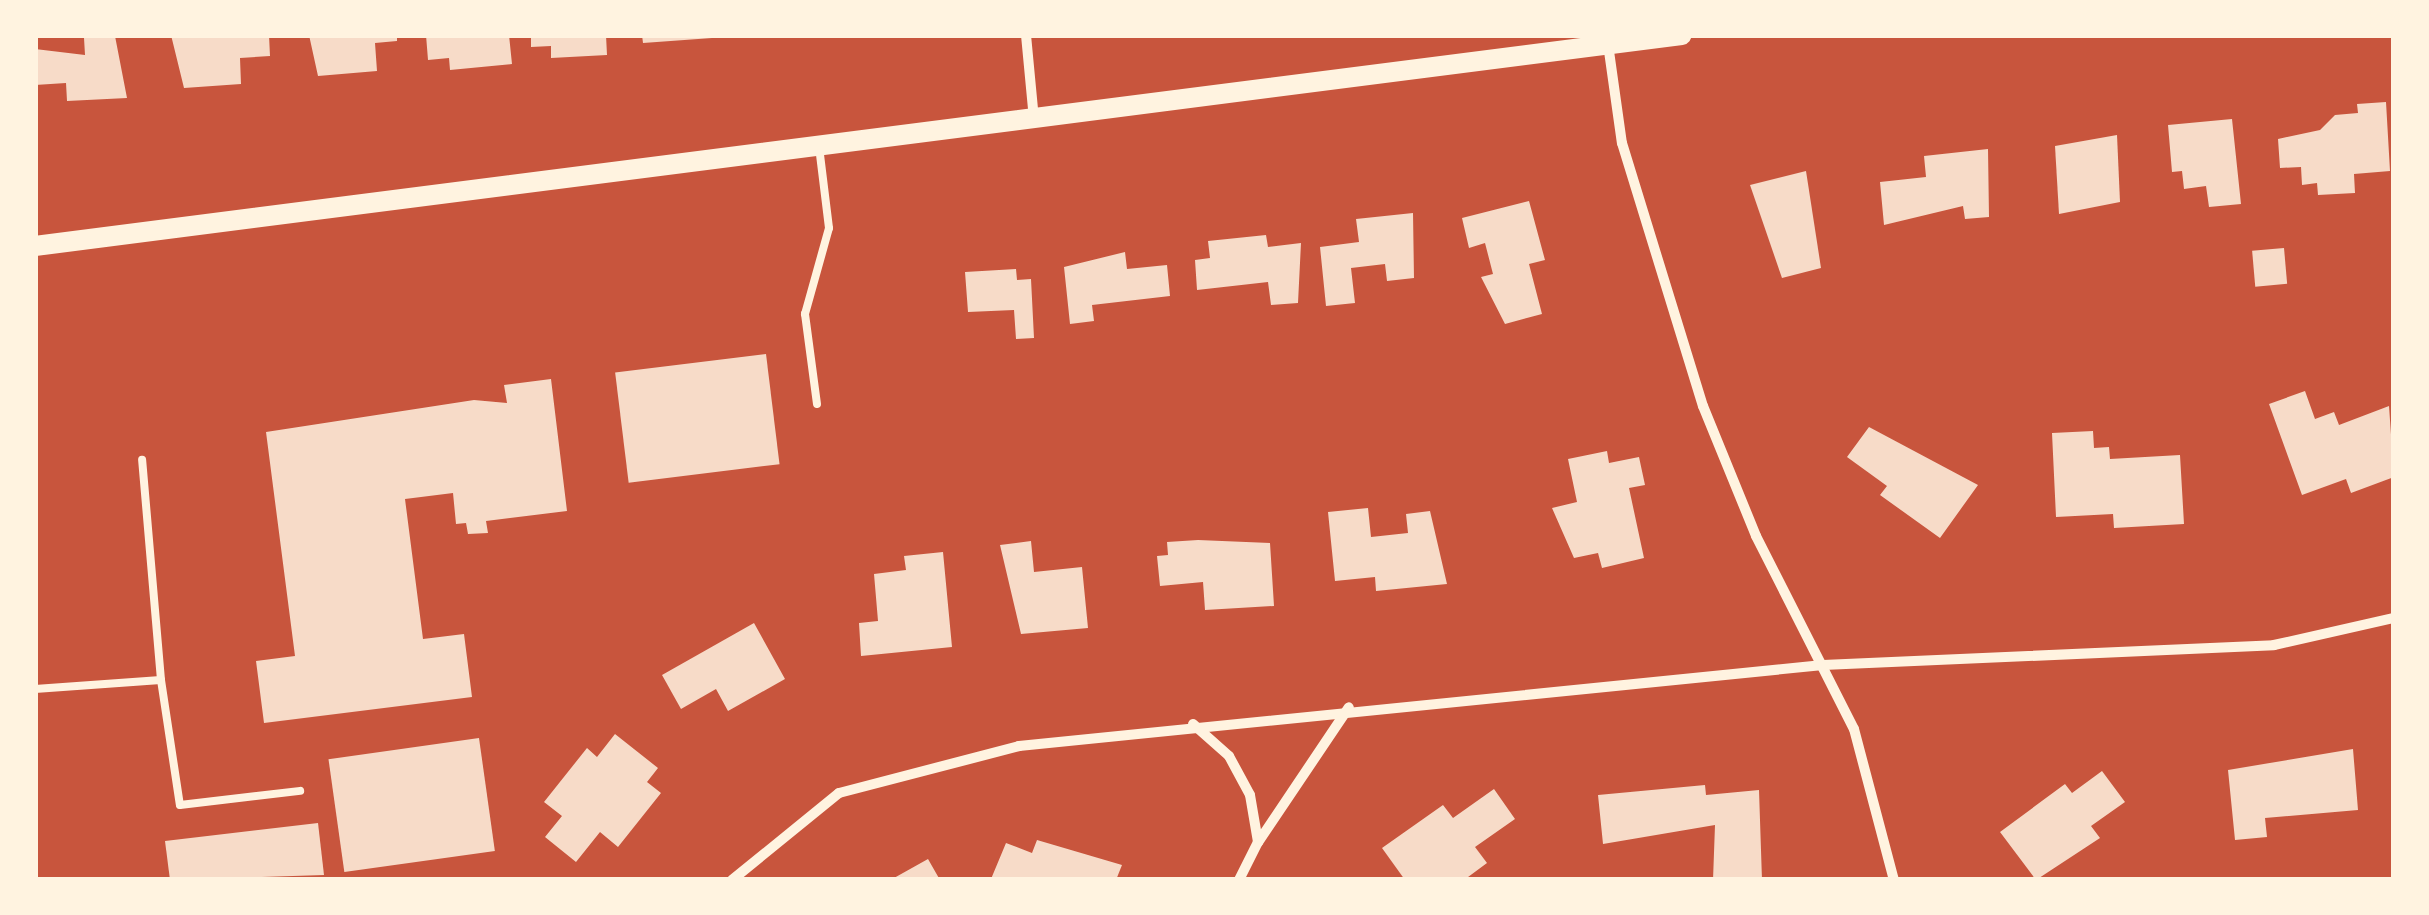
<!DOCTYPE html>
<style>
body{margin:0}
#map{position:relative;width:2429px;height:915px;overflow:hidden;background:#c8553d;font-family:"Times New Roman",serif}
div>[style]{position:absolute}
.building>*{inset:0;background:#f7dbc8;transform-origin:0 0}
.service>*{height:8px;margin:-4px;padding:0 4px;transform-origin:4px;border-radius:4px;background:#fff3e0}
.minor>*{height:10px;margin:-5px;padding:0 5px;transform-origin:5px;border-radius:5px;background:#fff3e0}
.secondary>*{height:20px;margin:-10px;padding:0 10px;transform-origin:10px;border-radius:10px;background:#fff3e0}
span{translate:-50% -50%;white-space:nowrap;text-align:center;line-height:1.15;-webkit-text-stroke:10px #fff3e0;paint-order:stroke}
.frame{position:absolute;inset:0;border:38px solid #fff3e0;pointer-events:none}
</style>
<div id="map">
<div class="building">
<div style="clip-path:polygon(171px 35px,269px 35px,270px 56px,240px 58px,241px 84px,184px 88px)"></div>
<div style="clip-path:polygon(309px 35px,397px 35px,397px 41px,375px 43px,377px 71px,318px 76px)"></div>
<div style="clip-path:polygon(426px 35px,509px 35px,512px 64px,450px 70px,449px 58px,428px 60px)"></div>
<div style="clip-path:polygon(531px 35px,606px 35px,607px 55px,551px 58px,551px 46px,531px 47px)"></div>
<div style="clip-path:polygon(642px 35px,712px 35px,712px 38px,643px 43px)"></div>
<div style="clip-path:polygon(115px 36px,127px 98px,67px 101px,66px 83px,35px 85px,35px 49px,85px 55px,84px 38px)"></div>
<div style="clip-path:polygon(2386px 102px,2390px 171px,2354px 174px,2355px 193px,2318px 195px,2317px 183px,2302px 185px,2301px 167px,2280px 168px,2278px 139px,2320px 130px,2335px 115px,2358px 113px,2357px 104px)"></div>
<div style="clip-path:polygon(2232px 119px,2241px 204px,2209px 207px,2206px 186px,2184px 189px,2182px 171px,2172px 172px,2168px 125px)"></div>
<div style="clip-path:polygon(2117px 135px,2120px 202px,2059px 214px,2055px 146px)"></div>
<div style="clip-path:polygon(1988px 149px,1989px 217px,1965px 219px,1963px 206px,1884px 225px,1880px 182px,1926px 177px,1924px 156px)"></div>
<div style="clip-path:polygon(1806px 171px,1821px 268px,1782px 278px,1750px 185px)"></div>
<div style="clip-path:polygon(1529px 201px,1545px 260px,1529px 264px,1542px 314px,1505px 324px,1481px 277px,1493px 274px,1485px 243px,1469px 248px,1462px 218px)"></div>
<div style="clip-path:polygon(1413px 213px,1414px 278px,1387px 281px,1385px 264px,1351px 268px,1355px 303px,1326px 306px,1320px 247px,1359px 242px,1356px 219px)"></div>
<div style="clip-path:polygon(1266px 235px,1268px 247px,1301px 243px,1298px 303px,1271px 305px,1268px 282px,1197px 290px,1195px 260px,1210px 258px,1208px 241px)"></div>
<div style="left:2284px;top:248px;width:36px;height:32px;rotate:85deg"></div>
<div style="clip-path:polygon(1125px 252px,1127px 269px,1167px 265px,1170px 296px,1092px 305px,1094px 321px,1070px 324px,1064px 267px)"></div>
<div style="clip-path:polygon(1016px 269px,1017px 280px,1031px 279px,1034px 338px,1016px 339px,1014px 310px,968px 312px,965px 272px)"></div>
<div style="left:766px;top:354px;width:111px;height:152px;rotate:83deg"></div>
<div style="clip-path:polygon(551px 379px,567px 511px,486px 521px,488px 533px,468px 534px,466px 523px,456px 524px,453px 493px,405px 499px,423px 639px,464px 634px,472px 697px,264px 723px,256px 661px,295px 656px,266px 432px,474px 400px,507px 403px,504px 385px)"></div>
<div style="clip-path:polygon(2305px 391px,2315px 419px,2334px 412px,2339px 425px,2389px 406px,2394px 477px,2351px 493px,2346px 479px,2302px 495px,2269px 404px)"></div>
<div style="clip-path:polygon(1869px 427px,1978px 485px,1940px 538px,1880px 495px,1887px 486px,1847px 457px)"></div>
<div style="clip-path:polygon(2093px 431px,2094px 448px,2109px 447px,2110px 459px,2180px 455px,2184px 524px,2114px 528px,2113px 514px,2056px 517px,2052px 433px)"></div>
<div style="clip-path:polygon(1607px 451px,1609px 463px,1639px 457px,1645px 485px,1629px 488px,1644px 558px,1602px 568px,1598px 553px,1574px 558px,1552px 508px,1577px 502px,1568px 459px)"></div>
<div style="clip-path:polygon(1368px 508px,1371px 537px,1408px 533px,1406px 514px,1430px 511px,1447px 584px,1376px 591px,1375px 577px,1335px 581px,1328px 512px)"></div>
<div style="clip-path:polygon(1198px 540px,1270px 543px,1274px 606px,1205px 610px,1203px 582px,1160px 586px,1157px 556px,1168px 555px,1167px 542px)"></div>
<div style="clip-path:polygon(1031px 541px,1034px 572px,1082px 567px,1088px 628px,1021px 634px,1000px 545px)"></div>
<div style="clip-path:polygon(943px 552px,952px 647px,861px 656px,859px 623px,878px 621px,874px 574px,906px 570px,904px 556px)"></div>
<div style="clip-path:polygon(754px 623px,785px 679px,728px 711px,716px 689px,681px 709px,662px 675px)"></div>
<div style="clip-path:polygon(615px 734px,658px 768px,647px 782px,661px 793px,618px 847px,600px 832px,576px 862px,545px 837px,562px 816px,544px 802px,587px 748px,597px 757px)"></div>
<div style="left:479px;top:738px;width:114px;height:152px;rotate:82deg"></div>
<div style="clip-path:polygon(2353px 749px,2358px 810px,2265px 818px,2267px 837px,2235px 840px,2228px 770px)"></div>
<div style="clip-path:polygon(2102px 771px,2125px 802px,2091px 826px,2100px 838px,2036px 880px,2000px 832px,2065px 784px,2072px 793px)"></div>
<div style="clip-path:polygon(1705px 785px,1706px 795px,1759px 790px,1762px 880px,1713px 880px,1715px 825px,1603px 844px,1598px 795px)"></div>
<div style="clip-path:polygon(1494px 789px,1515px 819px,1475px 847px,1487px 863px,1464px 880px,1405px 880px,1382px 848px,1443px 805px,1453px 818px)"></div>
<div style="clip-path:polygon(318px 823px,324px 875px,170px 880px,165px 841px)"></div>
<div style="clip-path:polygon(1037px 840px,1122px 865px,1116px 880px,991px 879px,1006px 843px,1032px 853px)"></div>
<div style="clip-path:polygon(928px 859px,940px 880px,881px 880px,894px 878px)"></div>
</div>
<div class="service">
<div style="left:817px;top:404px;width:91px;rotate:-97.6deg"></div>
<div style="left:805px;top:314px;width:89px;rotate:-74.4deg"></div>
<div style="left:829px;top:228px;width:82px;rotate:-97deg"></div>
<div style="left:161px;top:680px;width:126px;rotate:81.4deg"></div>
<div style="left:180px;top:805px;width:121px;rotate:-6.7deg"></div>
<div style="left:35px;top:689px;width:126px;rotate:-4.1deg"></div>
<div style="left:161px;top:680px;width:221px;rotate:-94.9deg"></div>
</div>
<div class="minor">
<div style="left:1026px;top:35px;width:84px;rotate:84.6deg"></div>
<div style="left:1608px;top:44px;width:100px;rotate:82deg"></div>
<div style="left:1622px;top:143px;width:275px;rotate:72.9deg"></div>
<div style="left:1703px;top:406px;width:140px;rotate:67.8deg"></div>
<div style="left:1756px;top:536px;width:216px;rotate:63.1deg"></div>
<div style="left:1854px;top:729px;width:156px;rotate:75.2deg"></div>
<div style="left:1193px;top:724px;width:48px;rotate:41.6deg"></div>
<div style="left:1229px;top:756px;width:44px;rotate:61.7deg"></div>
<div style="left:1250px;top:795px;width:48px;rotate:80.3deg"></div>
<div style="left:1258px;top:842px;width:42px;rotate:116.6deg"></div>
<div style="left:1259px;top:841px;width:161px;rotate:-56.1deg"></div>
<div style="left:732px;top:880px;width:138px;rotate:-39.1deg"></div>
<div style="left:839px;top:793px;width:186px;rotate:-14.6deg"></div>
<div style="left:1019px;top:746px;width:808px;rotate:-5.75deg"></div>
<div style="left:1823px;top:665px;width:451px;rotate:-2.5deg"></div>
<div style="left:2274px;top:645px;width:123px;rotate:-12.7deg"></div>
</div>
<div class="secondary">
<div style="left:35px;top:246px;width:1660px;rotate:-7.3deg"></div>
</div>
<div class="frame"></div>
</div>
